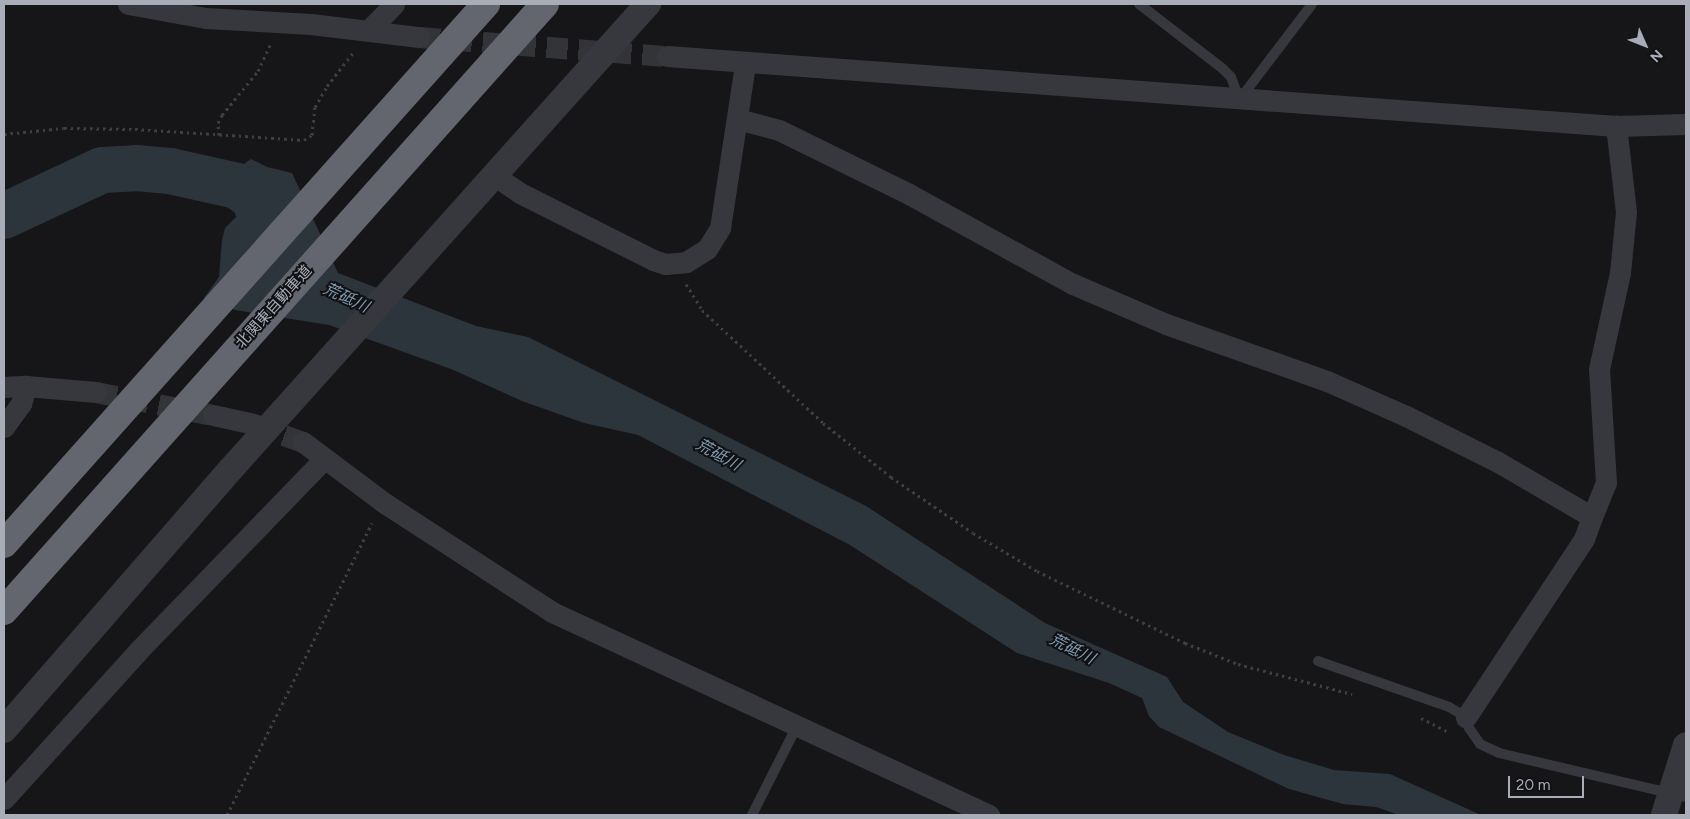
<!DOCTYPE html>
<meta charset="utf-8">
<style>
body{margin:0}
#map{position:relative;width:1690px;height:819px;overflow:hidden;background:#161618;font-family:Figtree,"Noto Sans JP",sans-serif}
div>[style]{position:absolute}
.water>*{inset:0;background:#2c353c}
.river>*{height:46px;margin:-23px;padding:0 23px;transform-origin:23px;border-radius:23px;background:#2c353c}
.minor-tunnel>*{height:21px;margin-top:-10.5px;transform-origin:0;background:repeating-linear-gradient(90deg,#333438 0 21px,transparent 0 32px)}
.path>*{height:3px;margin-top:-1.5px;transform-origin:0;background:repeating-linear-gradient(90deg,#3d3f44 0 2.5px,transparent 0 6.5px)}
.service>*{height:10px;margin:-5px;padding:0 5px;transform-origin:5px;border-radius:5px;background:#37383d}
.minor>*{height:21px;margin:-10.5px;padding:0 10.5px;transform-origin:10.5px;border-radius:10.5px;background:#37383d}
.tertiary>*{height:26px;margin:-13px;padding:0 13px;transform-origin:13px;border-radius:13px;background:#37383d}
.motorway>*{height:28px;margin:-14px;padding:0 14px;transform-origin:14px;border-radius:14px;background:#63666e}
span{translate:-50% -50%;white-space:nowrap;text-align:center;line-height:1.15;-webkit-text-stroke:4px #111113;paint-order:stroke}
.street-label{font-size:15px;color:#a8adb8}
.water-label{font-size:16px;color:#7f9bb3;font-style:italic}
.frame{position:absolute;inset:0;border:5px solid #a8adb8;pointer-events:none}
.north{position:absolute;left:1620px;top:20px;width:50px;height:50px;-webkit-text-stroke:4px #111113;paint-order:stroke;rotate:134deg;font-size:14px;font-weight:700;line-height:20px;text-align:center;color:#a8adb8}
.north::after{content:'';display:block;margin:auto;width:18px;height:22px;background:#a8adb8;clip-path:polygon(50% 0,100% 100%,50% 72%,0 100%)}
.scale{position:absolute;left:1508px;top:776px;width:76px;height:22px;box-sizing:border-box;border:2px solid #a8adb8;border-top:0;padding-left:6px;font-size:15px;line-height:18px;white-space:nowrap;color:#a8adb8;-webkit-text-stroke:4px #111113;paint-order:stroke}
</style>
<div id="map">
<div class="water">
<div style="clip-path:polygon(251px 159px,267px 167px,292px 173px,338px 273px,476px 326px,528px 337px,866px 506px,1045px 623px,1167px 677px,1183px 702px,1228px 732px,1284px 755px,1334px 770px,1390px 774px,1481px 815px,1399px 815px,1376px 807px,1343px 804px,1289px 789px,1159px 727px,1149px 716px,1142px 698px,1109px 683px,1017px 653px,850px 545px,638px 435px,584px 423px,522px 401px,451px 369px,329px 325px,235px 310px,204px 298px,219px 277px,222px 240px,225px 228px,236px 217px,232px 203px,219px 189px,223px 179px)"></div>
</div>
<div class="river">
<div style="left:4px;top:216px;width:108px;rotate:-25.1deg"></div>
<div style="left:102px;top:170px;width:34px;rotate:-3deg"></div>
<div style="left:136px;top:168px;width:34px;rotate:5deg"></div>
<div style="left:170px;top:171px;width:69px;rotate:12.6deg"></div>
<div style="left:237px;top:186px;width:19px;rotate:35deg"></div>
<div style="left:253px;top:197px;width:28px;rotate:64deg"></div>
</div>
<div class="minor-tunnel">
<div style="left:419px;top:37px;width:249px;rotate:4.4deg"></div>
<div style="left:96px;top:392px;width:119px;rotate:11.1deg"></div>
<div style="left:254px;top:424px;width:52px;rotate:20.2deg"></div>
</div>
<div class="path">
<div style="left:4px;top:134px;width:60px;rotate:-5.7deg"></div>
<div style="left:64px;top:128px;width:71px;rotate:0.8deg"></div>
<div style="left:135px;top:129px;width:169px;rotate:3.7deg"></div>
<div style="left:304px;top:140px;width:9px;rotate:-32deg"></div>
<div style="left:312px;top:135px;width:28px;rotate:-84deg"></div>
<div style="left:315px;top:107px;width:24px;rotate:-60deg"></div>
<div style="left:327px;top:86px;width:42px;rotate:-51.8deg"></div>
<div style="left:219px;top:135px;width:12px;rotate:-95deg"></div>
<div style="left:218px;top:123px;width:9px;rotate:-63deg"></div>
<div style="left:222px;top:115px;width:57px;rotate:-50.7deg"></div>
<div style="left:258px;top:71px;width:29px;rotate:-65deg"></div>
<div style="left:686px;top:284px;width:31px;rotate:58deg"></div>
<div style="left:702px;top:310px;width:166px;rotate:43deg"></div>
<div style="left:823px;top:423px;width:87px;rotate:38.5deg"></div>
<div style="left:891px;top:477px;width:99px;rotate:34.3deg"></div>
<div style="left:973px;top:533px;width:74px;rotate:30.7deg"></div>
<div style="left:1037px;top:571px;width:165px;rotate:25.9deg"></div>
<div style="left:1185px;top:643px;width:57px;rotate:21.6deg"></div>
<div style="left:1238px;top:664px;width:118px;rotate:14.7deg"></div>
<div style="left:1421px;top:718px;width:29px;rotate:27deg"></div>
<div style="left:227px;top:815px;width:326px;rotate:-63.6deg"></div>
</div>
<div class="service">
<div style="left:1139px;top:4px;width:106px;rotate:37.7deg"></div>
<div style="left:1223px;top:69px;width:11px;rotate:45deg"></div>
<div style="left:1231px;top:77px;width:23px;rotate:70deg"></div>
<div style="left:1240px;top:99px;width:119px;rotate:-52.8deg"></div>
<div style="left:1318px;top:661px;width:139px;rotate:19.3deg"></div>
<div style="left:1449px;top:707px;width:20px;rotate:30deg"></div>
<div style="left:1466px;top:717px;width:11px;rotate:75deg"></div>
<div style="left:1469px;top:728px;width:19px;rotate:55deg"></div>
<div style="left:1480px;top:744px;width:21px;rotate:25deg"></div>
<div style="left:1499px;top:753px;width:192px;rotate:13.2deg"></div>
<div style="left:752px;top:815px;width:100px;rotate:-63.2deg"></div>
</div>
<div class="minor">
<div style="left:128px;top:4px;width:79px;rotate:10.2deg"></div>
<div style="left:206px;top:18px;width:105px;rotate:3.3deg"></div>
<div style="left:311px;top:24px;width:109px;rotate:6.9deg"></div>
<div style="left:369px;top:30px;width:36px;rotate:-46deg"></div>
<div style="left:667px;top:56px;width:952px;rotate:4.22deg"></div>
<div style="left:1616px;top:126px;width:70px;rotate:-1.6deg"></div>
<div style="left:738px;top:119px;width:42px;rotate:15deg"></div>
<div style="left:779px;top:130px;width:145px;rotate:26.2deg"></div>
<div style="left:909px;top:194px;width:187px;rotate:28.8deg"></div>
<div style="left:1073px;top:284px;width:101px;rotate:23.3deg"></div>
<div style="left:1166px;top:324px;width:171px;rotate:19.5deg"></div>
<div style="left:1327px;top:381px;width:86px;rotate:23.9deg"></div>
<div style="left:1406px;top:416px;width:103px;rotate:26.6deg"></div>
<div style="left:1498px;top:462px;width:109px;rotate:30.3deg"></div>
<div style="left:1592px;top:517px;width:23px;rotate:110deg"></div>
<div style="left:1584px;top:539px;width:214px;rotate:123.5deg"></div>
<div style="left:495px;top:176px;width:30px;rotate:34deg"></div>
<div style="left:520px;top:193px;width:149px;rotate:26.7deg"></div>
<div style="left:653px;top:260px;width:13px;rotate:18deg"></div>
<div style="left:665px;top:264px;width:21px;rotate:-5deg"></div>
<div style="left:686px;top:262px;width:25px;rotate:-32deg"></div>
<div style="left:707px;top:249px;width:25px;rotate:-58deg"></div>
<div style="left:720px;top:228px;width:166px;rotate:-81.3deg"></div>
<div style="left:4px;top:387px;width:22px;rotate:-3deg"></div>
<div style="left:26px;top:386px;width:70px;rotate:4.9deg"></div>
<div style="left:213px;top:415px;width:42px;rotate:12.4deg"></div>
<div style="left:4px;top:427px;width:29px;rotate:-54deg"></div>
<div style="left:21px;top:404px;width:19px;rotate:-74deg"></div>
<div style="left:303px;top:442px;width:104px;rotate:36.8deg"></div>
<div style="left:386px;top:504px;width:198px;rotate:33deg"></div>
<div style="left:552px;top:612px;width:482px;rotate:24.9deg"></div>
<div style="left:1592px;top:517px;width:37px;rotate:-68deg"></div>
<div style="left:1606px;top:483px;width:114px;rotate:-93.5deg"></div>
<div style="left:1599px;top:369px;width:98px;rotate:-77.7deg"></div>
<div style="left:1620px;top:273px;width:61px;rotate:-84.4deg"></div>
<div style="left:1626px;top:212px;width:87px;rotate:-96.6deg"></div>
<div style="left:4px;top:799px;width:200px;rotate:-47.8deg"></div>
<div style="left:138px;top:651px;width:267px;rotate:-45.9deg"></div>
</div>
<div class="tertiary">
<div style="left:4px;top:730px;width:346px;rotate:-49deg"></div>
<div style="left:231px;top:469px;width:625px;rotate:-48.12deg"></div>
<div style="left:1664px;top:815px;width:73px;rotate:-72.6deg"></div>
</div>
<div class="motorway">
<div style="left:4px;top:544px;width:724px;rotate:-48.25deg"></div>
<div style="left:4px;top:611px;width:813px;rotate:-48.29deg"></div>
</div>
<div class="street-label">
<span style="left:274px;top:307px;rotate:-48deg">北関東自動車道</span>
</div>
<div class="water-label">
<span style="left:346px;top:298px;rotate:25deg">荒砥川</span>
<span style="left:718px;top:455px;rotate:29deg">荒砥川</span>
<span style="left:1072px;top:649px;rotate:27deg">荒砥川</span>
</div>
<div class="frame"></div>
<div class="north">N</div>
<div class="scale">20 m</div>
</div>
